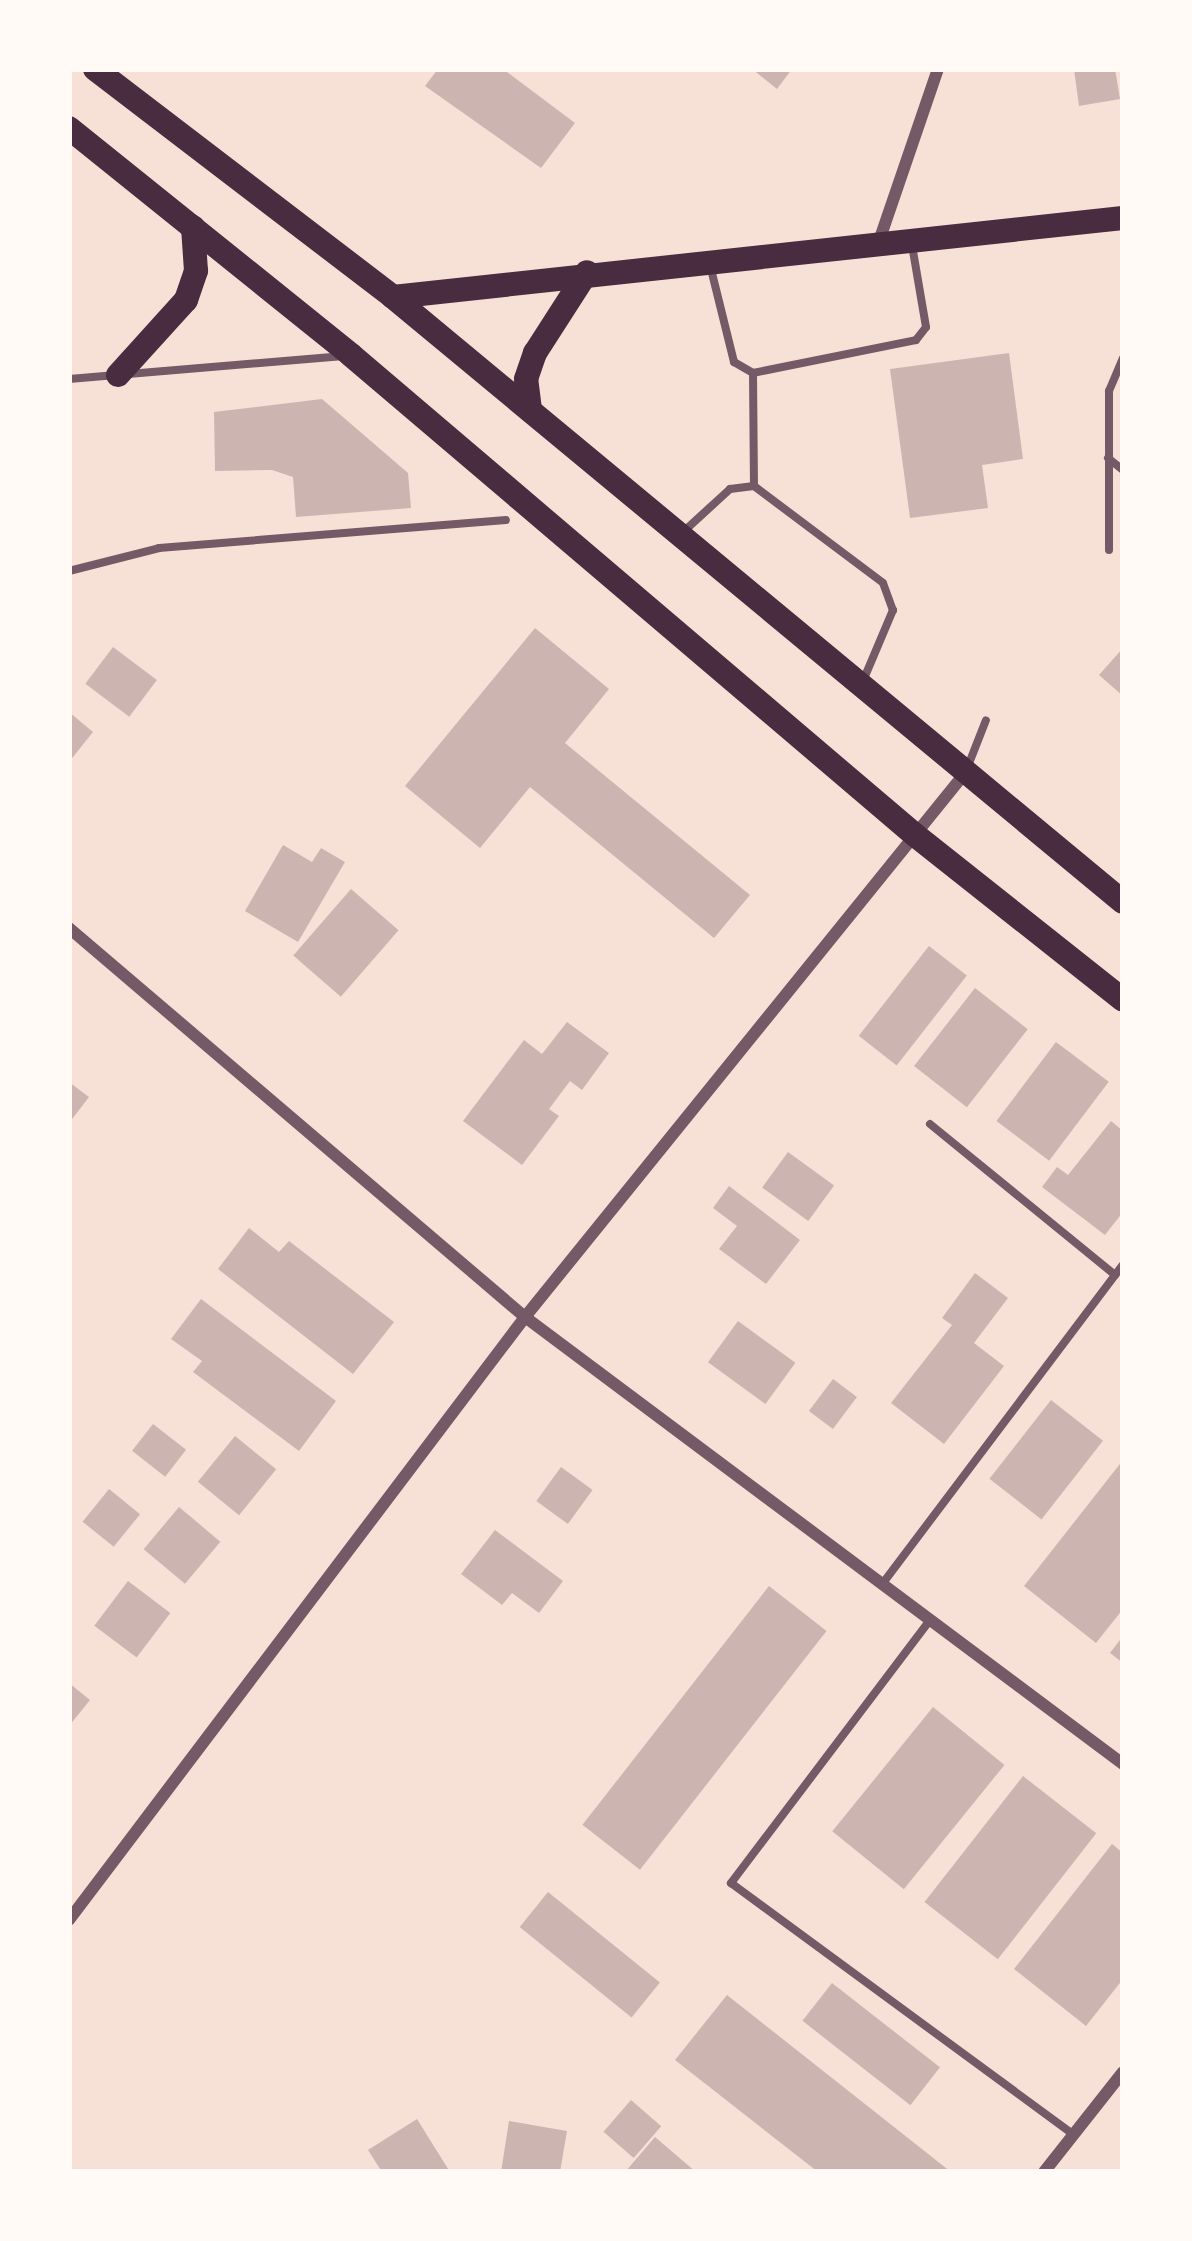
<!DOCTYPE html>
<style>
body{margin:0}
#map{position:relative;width:1192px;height:2241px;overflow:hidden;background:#f7e1d7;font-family:"DejaVu Sans",sans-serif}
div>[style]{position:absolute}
.building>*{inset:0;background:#ccb4b1;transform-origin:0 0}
.service>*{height:8px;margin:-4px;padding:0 4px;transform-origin:4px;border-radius:4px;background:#755966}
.minor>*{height:12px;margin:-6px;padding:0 6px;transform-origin:6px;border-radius:6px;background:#755966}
.secondary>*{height:24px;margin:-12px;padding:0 12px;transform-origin:12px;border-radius:12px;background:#4a2c40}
span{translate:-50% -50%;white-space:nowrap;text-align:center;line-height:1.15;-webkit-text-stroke:12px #fffaf5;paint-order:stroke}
.frame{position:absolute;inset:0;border:72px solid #fffaf5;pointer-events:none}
</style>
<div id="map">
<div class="building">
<div style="clip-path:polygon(438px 69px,503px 69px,575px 123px,541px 168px,425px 86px)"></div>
<div style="clip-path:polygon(752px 69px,792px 69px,777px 89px)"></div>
<div style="clip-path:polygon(1074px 69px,1115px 69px,1120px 99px,1079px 106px)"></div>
<div style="clip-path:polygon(1009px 353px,1023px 459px,982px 465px,988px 508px,910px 518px,890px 369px)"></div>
<div style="clip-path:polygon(322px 399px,408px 473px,411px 508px,296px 517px,293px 477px,272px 470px,215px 471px,214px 412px)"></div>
<div style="clip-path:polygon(535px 628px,609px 689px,565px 743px,750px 895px,714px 938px,530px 787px,480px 848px,405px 786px)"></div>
<div style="left:113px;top:647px;width:55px;height:46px;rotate:37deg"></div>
<div style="clip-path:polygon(1123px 648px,1123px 696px,1099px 675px)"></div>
<div style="clip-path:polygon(69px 712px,93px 732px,69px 762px)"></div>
<div style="clip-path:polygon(283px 845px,312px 862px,321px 848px,345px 862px,298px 942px,245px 911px)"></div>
<div style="left:351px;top:889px;width:63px;height:88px;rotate:41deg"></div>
<div style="left:929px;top:946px;width:48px;height:114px;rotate:38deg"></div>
<div style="left:975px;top:988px;width:67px;height:99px;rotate:38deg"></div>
<div style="clip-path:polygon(567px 1022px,609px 1053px,582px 1090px,570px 1081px,549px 1109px,559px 1116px,522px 1165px,463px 1121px,524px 1040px,542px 1054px)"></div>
<div style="left:1056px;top:1042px;width:66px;height:99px;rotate:37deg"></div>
<div style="clip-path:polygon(69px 1082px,89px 1097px,69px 1123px)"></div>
<div style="clip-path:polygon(1111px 1121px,1123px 1131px,1123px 1212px,1105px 1235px,1042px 1187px,1057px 1167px,1068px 1175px)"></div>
<div style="left:788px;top:1152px;width:57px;height:44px;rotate:36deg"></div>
<div style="clip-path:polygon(729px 1186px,800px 1240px,766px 1284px,719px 1249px,737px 1226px,713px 1208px)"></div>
<div style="clip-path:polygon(249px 1228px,279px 1252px,289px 1241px,394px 1322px,353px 1374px,218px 1269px)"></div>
<div style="clip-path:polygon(975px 1273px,1008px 1298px,974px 1343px,1004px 1366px,944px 1444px,891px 1403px,952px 1325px,942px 1318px)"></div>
<div style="clip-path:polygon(201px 1299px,336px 1401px,299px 1451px,193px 1372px,202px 1361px,171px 1339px)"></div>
<div style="left:738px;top:1321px;width:71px;height:51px;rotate:36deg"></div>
<div style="left:833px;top:1379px;width:30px;height:40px;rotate:37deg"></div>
<div style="left:1051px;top:1400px;width:66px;height:100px;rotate:38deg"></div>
<div style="left:153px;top:1424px;width:42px;height:34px;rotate:38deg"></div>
<div style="left:235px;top:1436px;width:53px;height:59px;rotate:39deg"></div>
<div style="clip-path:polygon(1123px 1460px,1123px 1609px,1096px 1643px,1024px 1586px)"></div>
<div style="left:561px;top:1467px;width:39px;height:42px;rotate:36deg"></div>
<div style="left:109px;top:1489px;width:40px;height:42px;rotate:39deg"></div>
<div style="left:179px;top:1507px;width:54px;height:55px;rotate:40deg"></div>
<div style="clip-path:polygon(495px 1530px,563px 1581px,539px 1613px,512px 1593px,502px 1605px,461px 1574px)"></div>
<div style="left:128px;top:1581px;width:53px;height:56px;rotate:37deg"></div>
<div style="left:769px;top:1586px;width:73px;height:303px;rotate:38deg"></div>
<div style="clip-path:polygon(1123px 1636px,1123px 1663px,1110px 1653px)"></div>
<div style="clip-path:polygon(69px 1683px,90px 1700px,69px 1726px)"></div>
<div style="left:933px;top:1707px;width:92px;height:160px;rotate:39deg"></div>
<div style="left:1023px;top:1776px;width:93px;height:160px;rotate:38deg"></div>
<div style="clip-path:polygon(1112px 1844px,1123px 1853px,1123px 1979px,1086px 2026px,1014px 1969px)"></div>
<div style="left:548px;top:1892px;width:144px;height:45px;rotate:39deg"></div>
<div style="left:832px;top:1983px;width:137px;height:48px;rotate:38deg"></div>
<div style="clip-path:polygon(727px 1995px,951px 2172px,818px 2172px,675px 2060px)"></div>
<div style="left:631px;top:2100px;width:40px;height:42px;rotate:41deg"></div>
<div style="clip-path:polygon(417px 2119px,450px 2172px,382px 2172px,368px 2150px)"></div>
<div style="clip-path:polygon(509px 2121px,567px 2131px,560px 2172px,501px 2172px)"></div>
<div style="clip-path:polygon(655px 2137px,696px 2172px,625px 2172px)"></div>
</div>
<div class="service">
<div style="left:710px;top:265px;width:100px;rotate:76.1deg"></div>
<div style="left:734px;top:362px;width:22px;rotate:30deg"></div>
<div style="left:753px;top:373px;width:166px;rotate:-11.4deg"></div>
<div style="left:916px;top:340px;width:16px;rotate:-52deg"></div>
<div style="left:926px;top:327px;width:83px;rotate:-99.7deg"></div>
<div style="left:753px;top:373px;width:113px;rotate:89.5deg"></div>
<div style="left:69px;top:379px;width:276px;rotate:-4.8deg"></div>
<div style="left:1108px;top:458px;width:19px;rotate:39deg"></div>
<div style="left:682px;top:533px;width:65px;rotate:-42.5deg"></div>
<div style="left:730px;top:489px;width:24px;rotate:-7deg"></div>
<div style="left:754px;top:486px;width:161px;rotate:36.9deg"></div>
<div style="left:883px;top:583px;width:29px;rotate:70deg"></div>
<div style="left:893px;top:610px;width:77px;rotate:112.9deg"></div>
<div style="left:1109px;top:550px;width:159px;rotate:-90deg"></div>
<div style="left:1109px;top:391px;width:36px;rotate:-67deg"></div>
<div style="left:69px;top:571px;width:93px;rotate:-14.3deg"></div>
<div style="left:159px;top:548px;width:348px;rotate:-4.6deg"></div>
<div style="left:968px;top:766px;width:49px;rotate:-68.6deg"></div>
<div style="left:930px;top:1124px;width:239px;rotate:39.2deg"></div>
<div style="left:883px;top:1583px;width:399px;rotate:-53deg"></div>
<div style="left:930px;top:1620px;width:330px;rotate:127.1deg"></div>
<div style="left:731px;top:1883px;width:424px;rotate:36.3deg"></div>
</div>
<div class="minor">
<div style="left:877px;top:247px;width:188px;rotate:-71.1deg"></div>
<div style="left:69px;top:928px;width:599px;rotate:40.47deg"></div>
<div style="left:525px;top:1317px;width:747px;rotate:36.78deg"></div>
<div style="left:69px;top:1920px;width:756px;rotate:-52.9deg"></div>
<div style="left:525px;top:1317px;width:700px;rotate:-51.03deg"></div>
<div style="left:1044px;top:2172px;width:127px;rotate:-51.7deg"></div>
</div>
<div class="secondary">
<div style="left:95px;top:69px;width:375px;rotate:37.4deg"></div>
<div style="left:393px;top:297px;width:948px;rotate:39.65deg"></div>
<div style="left:69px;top:128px;width:362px;rotate:38.8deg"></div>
<div style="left:351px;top:355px;width:741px;rotate:40.4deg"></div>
<div style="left:915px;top:835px;width:265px;rotate:38.4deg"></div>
<div style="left:393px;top:297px;width:734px;rotate:-6.18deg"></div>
<div style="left:118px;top:375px;width:101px;rotate:-47.8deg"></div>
<div style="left:186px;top:300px;width:31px;rotate:-71deg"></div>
<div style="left:196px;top:271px;width:44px;rotate:-93.9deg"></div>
<div style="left:530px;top:410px;width:31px;rotate:-97deg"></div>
<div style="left:526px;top:379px;width:28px;rotate:-71deg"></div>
<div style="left:535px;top:353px;width:96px;rotate:-57.3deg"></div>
</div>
<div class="frame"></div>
</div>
